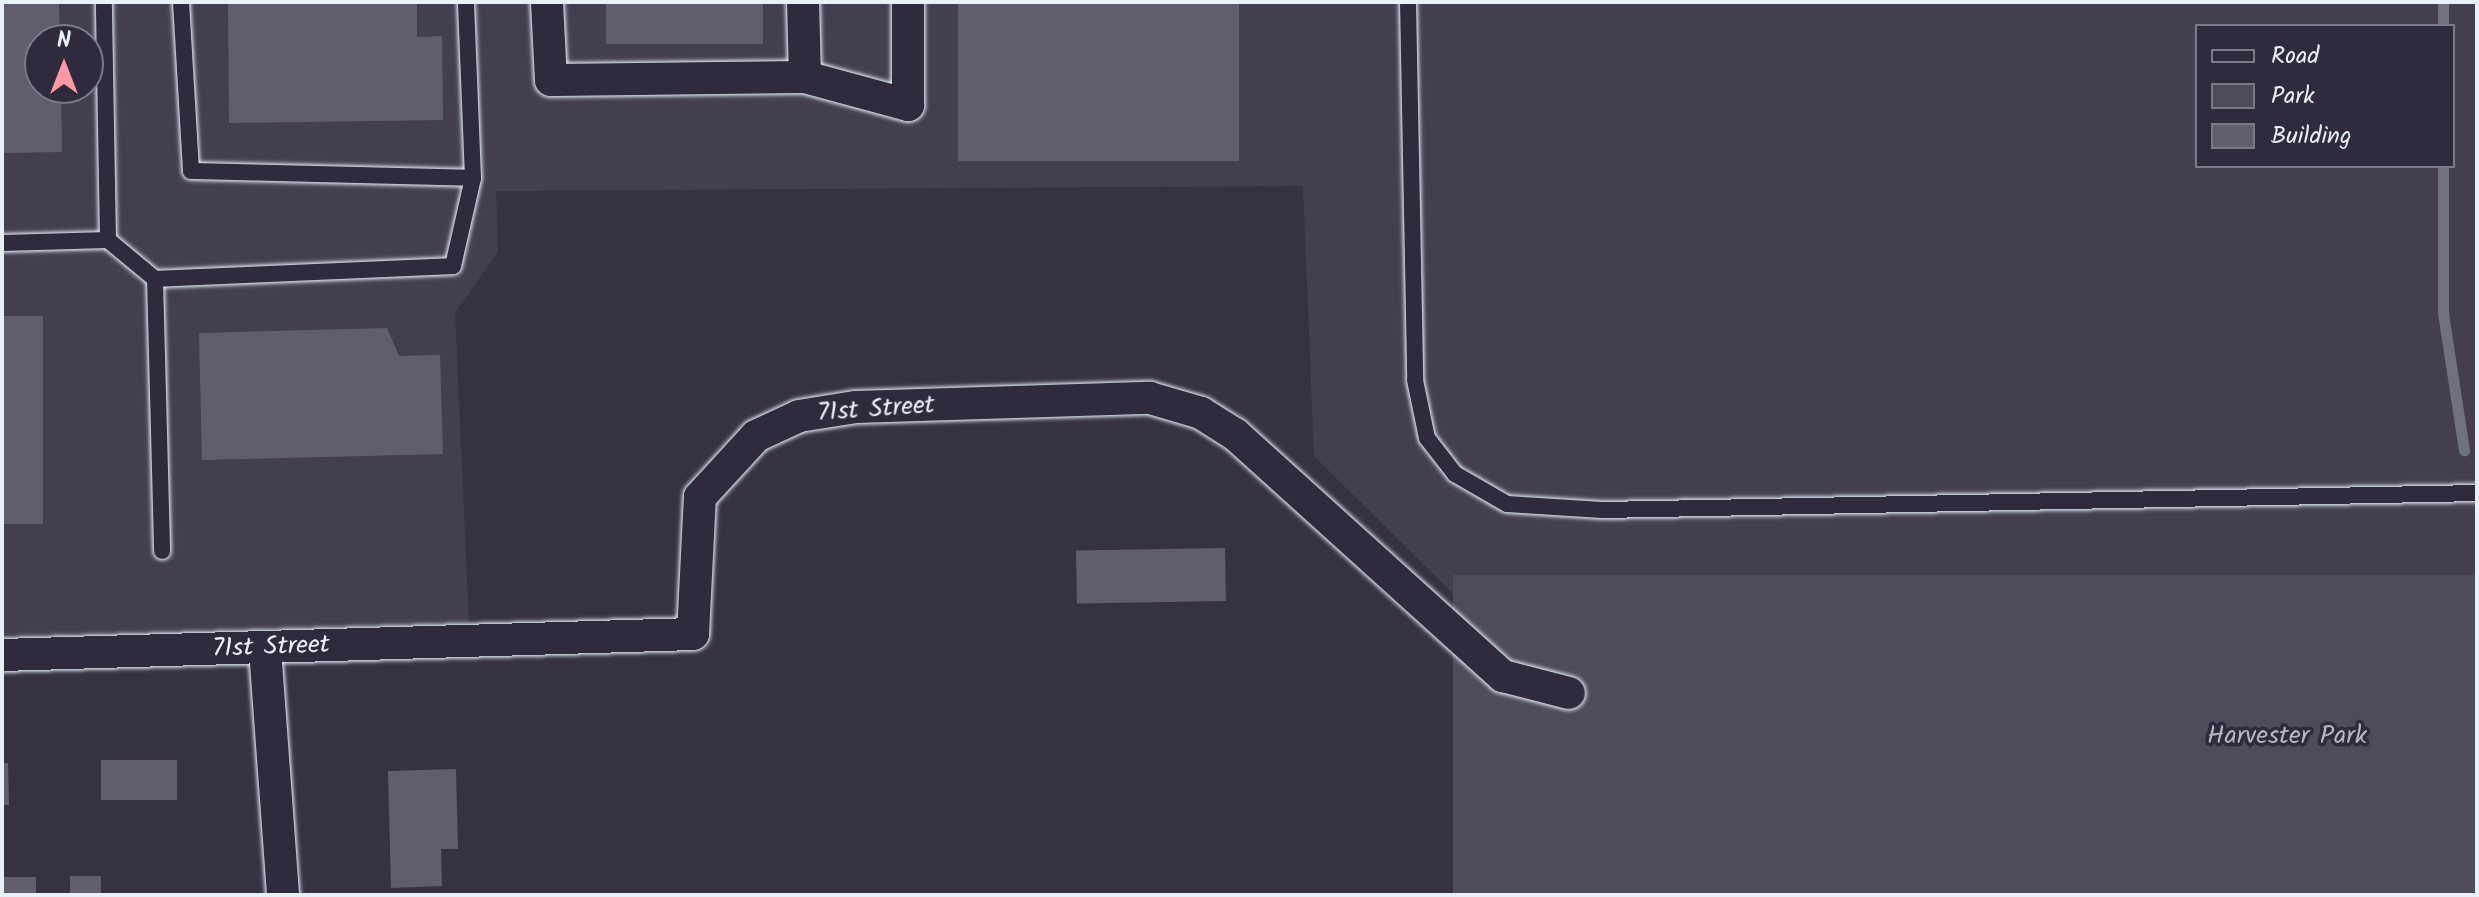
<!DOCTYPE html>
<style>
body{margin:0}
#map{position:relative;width:2479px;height:897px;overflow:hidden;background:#363244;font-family:Kalam,sans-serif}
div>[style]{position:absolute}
.built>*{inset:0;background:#433f51}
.green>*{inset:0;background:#4d4b5c;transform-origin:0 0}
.stream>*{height:11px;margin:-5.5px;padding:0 5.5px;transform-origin:5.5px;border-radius:5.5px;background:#70717f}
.building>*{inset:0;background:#605e6e;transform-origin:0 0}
.roads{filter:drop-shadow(0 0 2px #e8f1f8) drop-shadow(0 0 2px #e8f1f8)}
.service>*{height:16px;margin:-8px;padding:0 8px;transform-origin:8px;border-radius:8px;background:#2f2a3d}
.minor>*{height:32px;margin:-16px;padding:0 16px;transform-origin:16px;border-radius:16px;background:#2f2a3d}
span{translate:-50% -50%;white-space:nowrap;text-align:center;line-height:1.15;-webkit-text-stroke:7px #2f2a3d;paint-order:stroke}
.street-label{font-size:26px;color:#e8f1f8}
.park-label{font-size:26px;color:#b2b7c1}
.frame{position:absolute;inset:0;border:4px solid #e8f1f8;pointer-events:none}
.legend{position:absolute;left:2195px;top:24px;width:260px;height:144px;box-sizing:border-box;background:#2f2a3d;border:2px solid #797a88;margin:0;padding:10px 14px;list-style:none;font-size:24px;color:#e8f1f8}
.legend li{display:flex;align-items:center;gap:16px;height:40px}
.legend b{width:40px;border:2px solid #797a88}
.north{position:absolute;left:24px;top:24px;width:80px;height:80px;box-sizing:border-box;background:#2f2a3d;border:2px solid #797a88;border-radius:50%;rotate:0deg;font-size:22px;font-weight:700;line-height:32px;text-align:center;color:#e8f1f8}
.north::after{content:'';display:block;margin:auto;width:28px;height:36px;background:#ff9aa2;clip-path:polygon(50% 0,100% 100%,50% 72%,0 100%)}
</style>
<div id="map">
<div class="built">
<div style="clip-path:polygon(evenodd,2px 2px,2477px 2px,2477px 575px,1453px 594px,1314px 456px,1303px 186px,496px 191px,498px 252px,455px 313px,469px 623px,2px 635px,2px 2px,2197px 26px,2453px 26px,2453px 166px,2197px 166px,2197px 26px,2px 2px,40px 40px,88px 40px,88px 88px,40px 88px,40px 40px)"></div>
</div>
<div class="green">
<div style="left:2477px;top:575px;width:320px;height:1024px;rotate:90deg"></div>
</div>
<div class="stream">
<div style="left:2443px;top:26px;width:24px;rotate:-90deg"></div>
<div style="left:2443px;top:166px;width:147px;rotate:90deg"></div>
<div style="left:2443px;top:313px;width:139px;rotate:81.3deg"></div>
</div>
<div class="building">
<div style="clip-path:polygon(2px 2px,59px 2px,60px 40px,40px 40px,40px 88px,61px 88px,62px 152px,2px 153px)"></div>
<div style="clip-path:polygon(228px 2px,417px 2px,417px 37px,442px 36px,443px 120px,229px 123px)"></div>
<div style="left:606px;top:2px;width:157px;height:42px"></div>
<div style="left:958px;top:2px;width:281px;height:159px"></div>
<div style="left:2px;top:316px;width:41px;height:208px"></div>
<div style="clip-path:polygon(387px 328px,399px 356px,440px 355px,443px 454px,202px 460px,199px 333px)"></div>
<div style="left:1225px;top:548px;width:53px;height:149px;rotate:89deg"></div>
<div style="left:101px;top:760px;width:76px;height:40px"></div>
<div style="clip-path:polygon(2px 763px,8px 763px,9px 805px,2px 805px)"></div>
<div style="clip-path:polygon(456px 769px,458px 849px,441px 849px,442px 886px,391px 888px,388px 771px)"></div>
<div style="left:101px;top:876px;width:19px;height:31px;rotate:90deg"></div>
<div style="left:36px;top:877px;width:18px;height:34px;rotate:90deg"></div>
</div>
<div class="roads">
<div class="service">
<div style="left:181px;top:2px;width:169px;rotate:86.6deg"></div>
<div style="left:191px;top:171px;width:282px;rotate:1.4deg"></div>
<div style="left:1408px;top:2px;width:378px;rotate:88.9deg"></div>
<div style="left:1415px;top:380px;width:59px;rotate:78.3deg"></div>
<div style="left:1427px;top:438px;width:46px;rotate:52.1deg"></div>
<div style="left:1455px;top:474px;width:60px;rotate:30deg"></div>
<div style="left:1507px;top:504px;width:95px;rotate:3.6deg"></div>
<div style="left:1602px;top:510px;width:875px;rotate:-1.11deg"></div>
<div style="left:108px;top:240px;width:61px;rotate:39.7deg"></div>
<div style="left:155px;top:279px;width:272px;rotate:88.5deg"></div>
<div style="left:2px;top:243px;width:106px;rotate:-1.6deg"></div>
<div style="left:108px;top:240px;width:238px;rotate:-91deg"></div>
<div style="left:155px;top:279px;width:298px;rotate:-2.5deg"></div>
<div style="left:453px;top:266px;width:90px;rotate:-77.2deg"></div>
<div style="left:473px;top:178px;width:176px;rotate:-92.3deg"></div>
</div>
<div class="minor">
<div style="left:547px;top:2px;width:78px;rotate:87.1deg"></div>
<div style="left:551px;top:80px;width:254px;rotate:-0.7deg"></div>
<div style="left:805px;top:77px;width:75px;rotate:-91.5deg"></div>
<div style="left:805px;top:77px;width:107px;rotate:15.2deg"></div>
<div style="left:908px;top:105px;width:103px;rotate:-90deg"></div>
<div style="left:265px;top:649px;width:247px;rotate:85.8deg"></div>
<div style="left:2px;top:655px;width:691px;rotate:-1.74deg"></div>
<div style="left:693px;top:634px;width:137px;rotate:-87.1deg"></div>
<div style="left:700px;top:497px;width:83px;rotate:-47.4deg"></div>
<div style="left:756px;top:436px;width:47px;rotate:-24.9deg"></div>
<div style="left:799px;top:416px;width:58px;rotate:-9deg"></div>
<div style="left:856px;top:407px;width:294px;rotate:-1.8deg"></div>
<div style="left:1150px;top:398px;width:53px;rotate:16.4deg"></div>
<div style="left:1201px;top:413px;width:41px;rotate:32.2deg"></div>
<div style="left:1236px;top:435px;width:360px;rotate:42.1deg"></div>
<div style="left:1503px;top:676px;width:68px;rotate:14.4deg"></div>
</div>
</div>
<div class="street-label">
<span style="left:876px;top:410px;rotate:-4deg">71st Street</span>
<span style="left:271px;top:648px;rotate:-2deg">71st Street</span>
</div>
<div class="park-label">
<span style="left:2287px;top:737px">Harvester Park</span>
</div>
<div class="frame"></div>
<ul class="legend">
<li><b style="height:10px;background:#2f2a3d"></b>Road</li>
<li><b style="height:22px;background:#4d4b5c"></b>Park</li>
<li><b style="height:22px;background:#605e6e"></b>Building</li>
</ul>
<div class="north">N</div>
</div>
